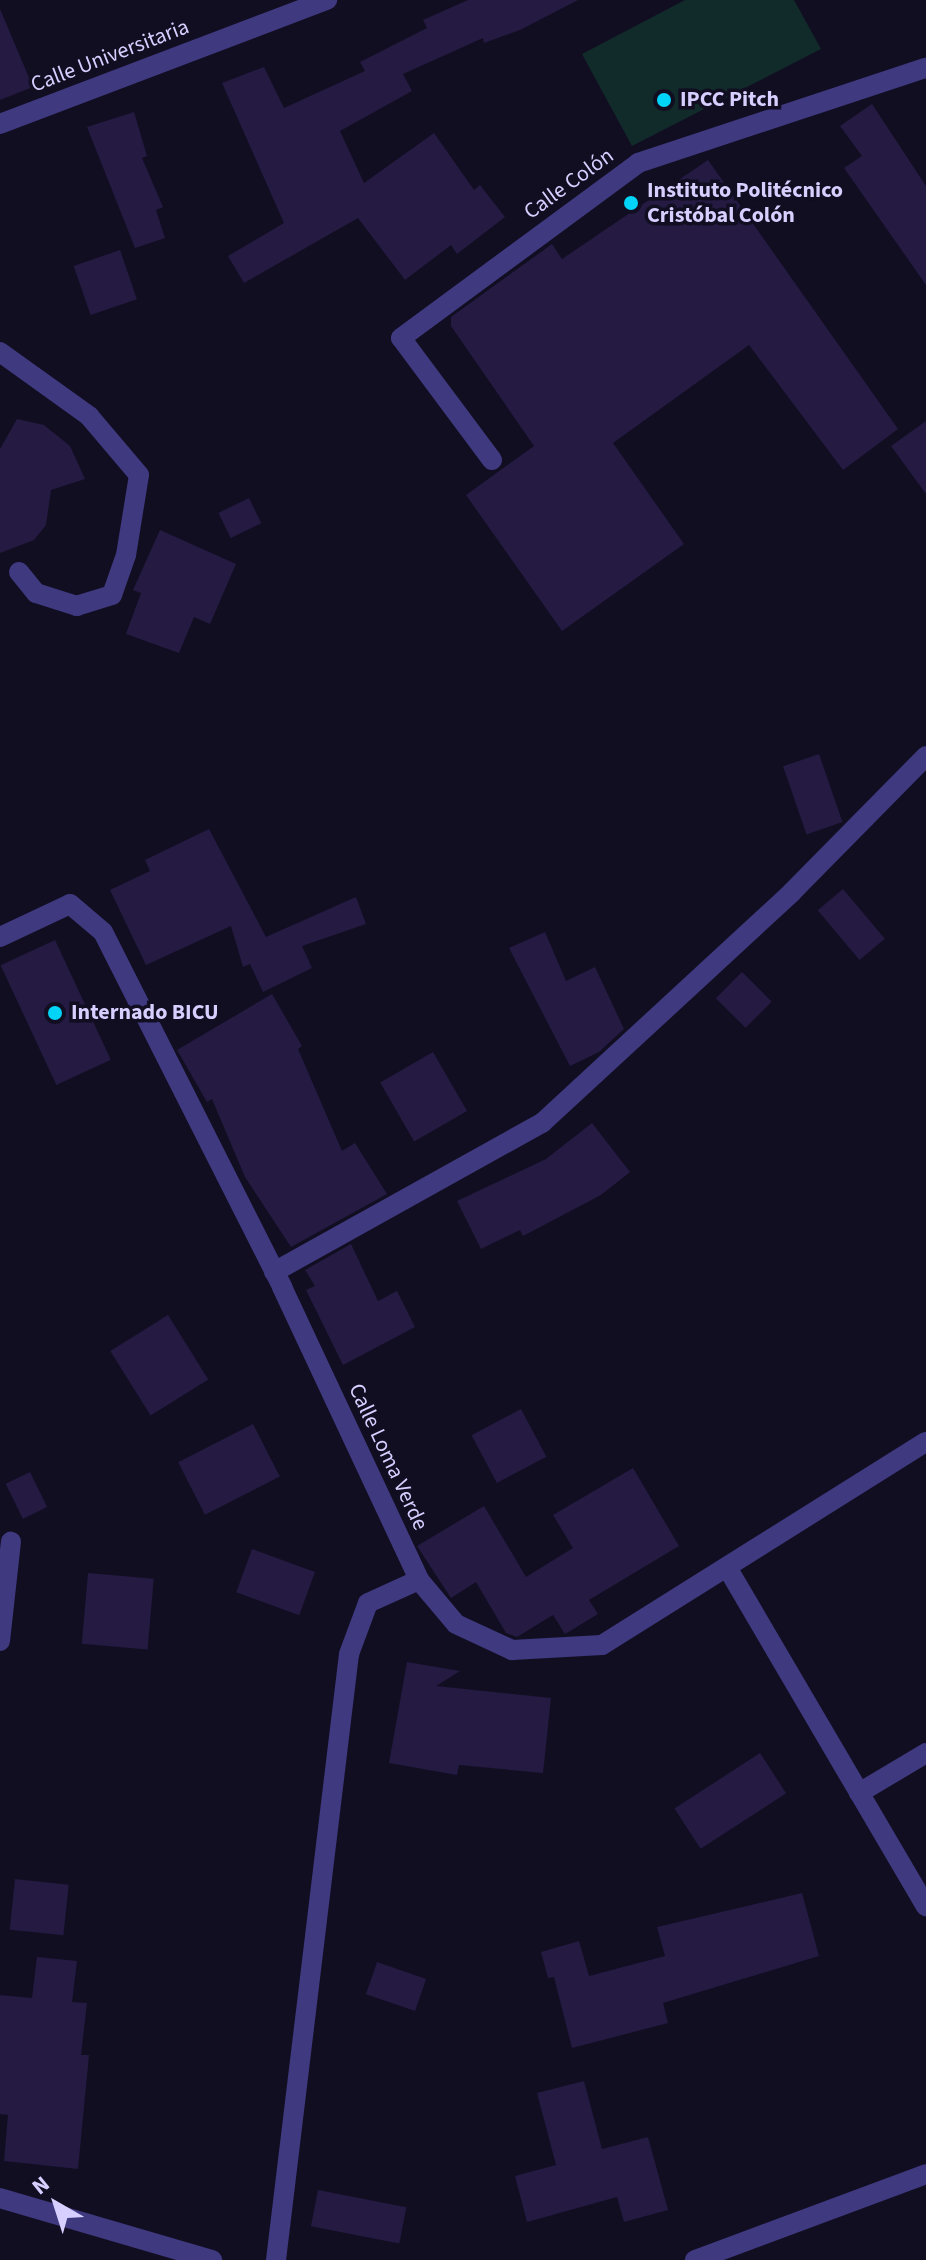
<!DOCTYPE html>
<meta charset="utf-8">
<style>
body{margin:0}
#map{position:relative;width:926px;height:2260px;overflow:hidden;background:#120e22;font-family:"Source Sans 3",sans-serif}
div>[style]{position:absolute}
.green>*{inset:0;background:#112b2b}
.building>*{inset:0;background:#241a42;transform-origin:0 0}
.minor>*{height:20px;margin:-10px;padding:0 10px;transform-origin:10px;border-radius:10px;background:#3f3980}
.dots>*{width:22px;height:22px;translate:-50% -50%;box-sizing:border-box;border:4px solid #120e22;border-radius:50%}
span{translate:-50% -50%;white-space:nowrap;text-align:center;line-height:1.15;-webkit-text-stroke:7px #120e22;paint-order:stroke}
.street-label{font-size:22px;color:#d6cfff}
.poi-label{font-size:22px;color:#d6cfff;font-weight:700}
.left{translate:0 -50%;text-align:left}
.north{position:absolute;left:16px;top:2164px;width:80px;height:80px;-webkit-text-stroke:6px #120e22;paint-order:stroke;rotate:321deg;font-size:22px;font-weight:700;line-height:32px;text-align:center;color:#d6cfff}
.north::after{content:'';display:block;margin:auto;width:28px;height:36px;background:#d6cfff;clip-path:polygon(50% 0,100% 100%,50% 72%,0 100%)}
</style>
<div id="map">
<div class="green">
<div style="clip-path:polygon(685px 0,794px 0,821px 49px,632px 146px,582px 54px)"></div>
</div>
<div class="building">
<div style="clip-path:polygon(468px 0,578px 0,520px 30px,484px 43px,483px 38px,403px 74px,412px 91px,340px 131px,364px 183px,434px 133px,474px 190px,480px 185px,505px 217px,457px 254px,451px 245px,405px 280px,358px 218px,244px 283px,228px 256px,284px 223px,222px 83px,264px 67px,284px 108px,365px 71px,360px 62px,427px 28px,423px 20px)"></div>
<div style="clip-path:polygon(0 9px,33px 87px,0 100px)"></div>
<div style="clip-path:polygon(872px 104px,926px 186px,926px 285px,844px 168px,862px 156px,840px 126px)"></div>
<div style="clip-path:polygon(134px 112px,147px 156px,142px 158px,163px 207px,156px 210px,165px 238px,135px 248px,87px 127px)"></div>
<div style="clip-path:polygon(708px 160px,898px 429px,843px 470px,749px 345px,613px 443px,684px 544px,562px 631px,466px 495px,534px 446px,451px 326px,451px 317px,552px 244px,562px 259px)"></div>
<div style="left:120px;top:250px;width:52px;height:49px;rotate:71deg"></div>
<div style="clip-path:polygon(17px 419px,44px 425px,70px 446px,85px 479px,51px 490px,46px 525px,34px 540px,0 553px,0 449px)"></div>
<div style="clip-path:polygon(926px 421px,926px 494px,891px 446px)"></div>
<div style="left:249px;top:498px;width:28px;height:34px;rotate:64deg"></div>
<div style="clip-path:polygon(160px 530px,236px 564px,210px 624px,194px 617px,179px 653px,126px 634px,141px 593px,133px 590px)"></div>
<div style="left:819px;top:754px;width:72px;height:38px;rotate:71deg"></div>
<div style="clip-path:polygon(209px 829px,266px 937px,356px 897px,366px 924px,302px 946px,312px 968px,263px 992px,250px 964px,243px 967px,231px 926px,146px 965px,110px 890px,150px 871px,145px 860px)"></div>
<div style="left:843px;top:889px;width:65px;height:33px;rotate:50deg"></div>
<div style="clip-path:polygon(545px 932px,566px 981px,595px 967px,624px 1029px,599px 1052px,570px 1066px,509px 948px)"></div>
<div style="left:55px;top:940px;width:132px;height:60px;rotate:65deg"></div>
<div style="left:742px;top:972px;width:42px;height:37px;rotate:45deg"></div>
<div style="clip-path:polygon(272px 994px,302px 1046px,298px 1049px,342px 1151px,355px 1143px,387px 1194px,291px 1247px,245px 1177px,212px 1099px,207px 1102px,177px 1050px)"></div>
<div style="left:433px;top:1052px;width:68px;height:61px;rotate:60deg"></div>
<div style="clip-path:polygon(592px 1123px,630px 1172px,601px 1195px,523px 1236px,520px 1230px,481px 1249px,457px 1201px,546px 1159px)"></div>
<div style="clip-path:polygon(351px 1244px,378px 1301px,397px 1291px,415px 1327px,343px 1365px,306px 1290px,315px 1286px,305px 1270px)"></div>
<div style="left:168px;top:1315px;width:76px;height:68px;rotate:58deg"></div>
<div style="left:521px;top:1409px;width:54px;height:56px;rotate:62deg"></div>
<div style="left:253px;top:1424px;width:59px;height:84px;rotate:63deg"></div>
<div style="clip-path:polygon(633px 1468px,679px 1546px,589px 1600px,598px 1614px,565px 1634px,553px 1615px,517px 1637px,506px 1633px,476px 1582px,451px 1598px,417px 1546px,484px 1506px,526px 1577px,573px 1548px,553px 1515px)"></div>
<div style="left:30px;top:1472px;width:39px;height:27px;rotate:64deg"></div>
<div style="left:252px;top:1549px;width:67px;height:46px;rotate:20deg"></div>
<div style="left:88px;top:1573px;width:66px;height:71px;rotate:5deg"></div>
<div style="clip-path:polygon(407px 1662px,460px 1671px,436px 1686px,551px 1698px,543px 1773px,459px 1765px,457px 1775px,389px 1763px)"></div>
<div style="left:760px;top:1753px;width:48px;height:102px;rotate:57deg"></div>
<div style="left:15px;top:1879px;width:54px;height:51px;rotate:6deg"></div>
<div style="clip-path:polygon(802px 1893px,819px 1956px,663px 2003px,668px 2023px,572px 2048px,554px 1977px,548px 1978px,541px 1952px,579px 1941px,589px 1976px,665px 1956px,657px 1927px)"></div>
<div style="clip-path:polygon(37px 1957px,77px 1961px,72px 2002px,87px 2003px,81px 2055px,89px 2055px,78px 2169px,4px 2161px,8px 2115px,0 2114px,0 1995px,32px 1998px)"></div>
<div style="left:377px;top:1962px;width:52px;height:34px;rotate:19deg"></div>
<div style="clip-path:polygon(584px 2081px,602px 2149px,648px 2137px,668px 2210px,624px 2222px,617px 2197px,527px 2222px,515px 2176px,556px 2165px,537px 2093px)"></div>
<div style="left:318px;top:2190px;width:90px;height:37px;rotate:11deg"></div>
</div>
<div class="minor">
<div style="left:0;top:124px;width:350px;rotate:-20.8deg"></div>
<div style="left:0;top:352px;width:110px;rotate:35.7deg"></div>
<div style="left:89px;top:416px;width:77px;rotate:49.7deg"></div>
<div style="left:139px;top:475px;width:81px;rotate:99.2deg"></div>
<div style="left:126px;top:555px;width:42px;rotate:109.3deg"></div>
<div style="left:112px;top:595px;width:37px;rotate:163deg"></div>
<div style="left:77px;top:606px;width:43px;rotate:-162.4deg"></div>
<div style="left:36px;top:593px;width:27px;rotate:-129deg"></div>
<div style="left:492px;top:460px;width:152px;rotate:-126.7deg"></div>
<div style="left:401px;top:338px;width:295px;rotate:-36.4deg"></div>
<div style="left:638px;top:163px;width:303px;rotate:-18.3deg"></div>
<div style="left:0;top:937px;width:77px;rotate:-25.2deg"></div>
<div style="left:70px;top:904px;width:43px;rotate:40.3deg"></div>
<div style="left:103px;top:932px;width:398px;rotate:63.2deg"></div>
<div style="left:282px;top:1287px;width:323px;rotate:64.9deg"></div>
<div style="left:419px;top:1580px;width:57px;rotate:49.9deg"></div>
<div style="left:456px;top:1624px;width:62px;rotate:24.9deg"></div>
<div style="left:512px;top:1650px;width:90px;rotate:-3.2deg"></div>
<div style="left:602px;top:1645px;width:382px;rotate:-32.1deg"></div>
<div style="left:274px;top:1272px;width:307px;rotate:-29.1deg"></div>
<div style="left:542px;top:1123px;width:340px;rotate:-42.7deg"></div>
<div style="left:792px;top:892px;width:191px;rotate:-45.4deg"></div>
<div style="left:728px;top:1569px;width:391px;rotate:59.6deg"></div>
<div style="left:0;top:1641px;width:100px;rotate:-83.7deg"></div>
<div style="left:859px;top:1793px;width:78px;rotate:-30.8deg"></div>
<div style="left:0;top:2198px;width:221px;rotate:16.3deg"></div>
<div style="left:276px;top:2260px;width:610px;rotate:-83.13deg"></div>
<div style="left:349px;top:1654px;width:54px;rotate:-69.6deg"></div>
<div style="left:368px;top:1603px;width:56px;rotate:-24.3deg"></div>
<div style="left:695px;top:2260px;width:246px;rotate:-20.4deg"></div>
</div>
<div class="dots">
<div style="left:664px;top:100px;background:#02d4f7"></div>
<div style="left:631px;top:203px;background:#02d4f7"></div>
<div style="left:55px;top:1013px;background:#02d4f7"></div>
</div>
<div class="street-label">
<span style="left:110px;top:56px;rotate:-21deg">Calle Universitaria</span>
<span style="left:569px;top:184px;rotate:-36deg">Calle Colón</span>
<span style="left:388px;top:1457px;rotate:65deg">Calle Loma Verde</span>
</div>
<div class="poi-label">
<span class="left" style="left:680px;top:100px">IPCC Pitch</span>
<span class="left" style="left:647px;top:203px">Instituto Politécnico<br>Cristóbal Colón</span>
<span class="left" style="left:71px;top:1013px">Internado BICU</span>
</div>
<div class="north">N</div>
</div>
